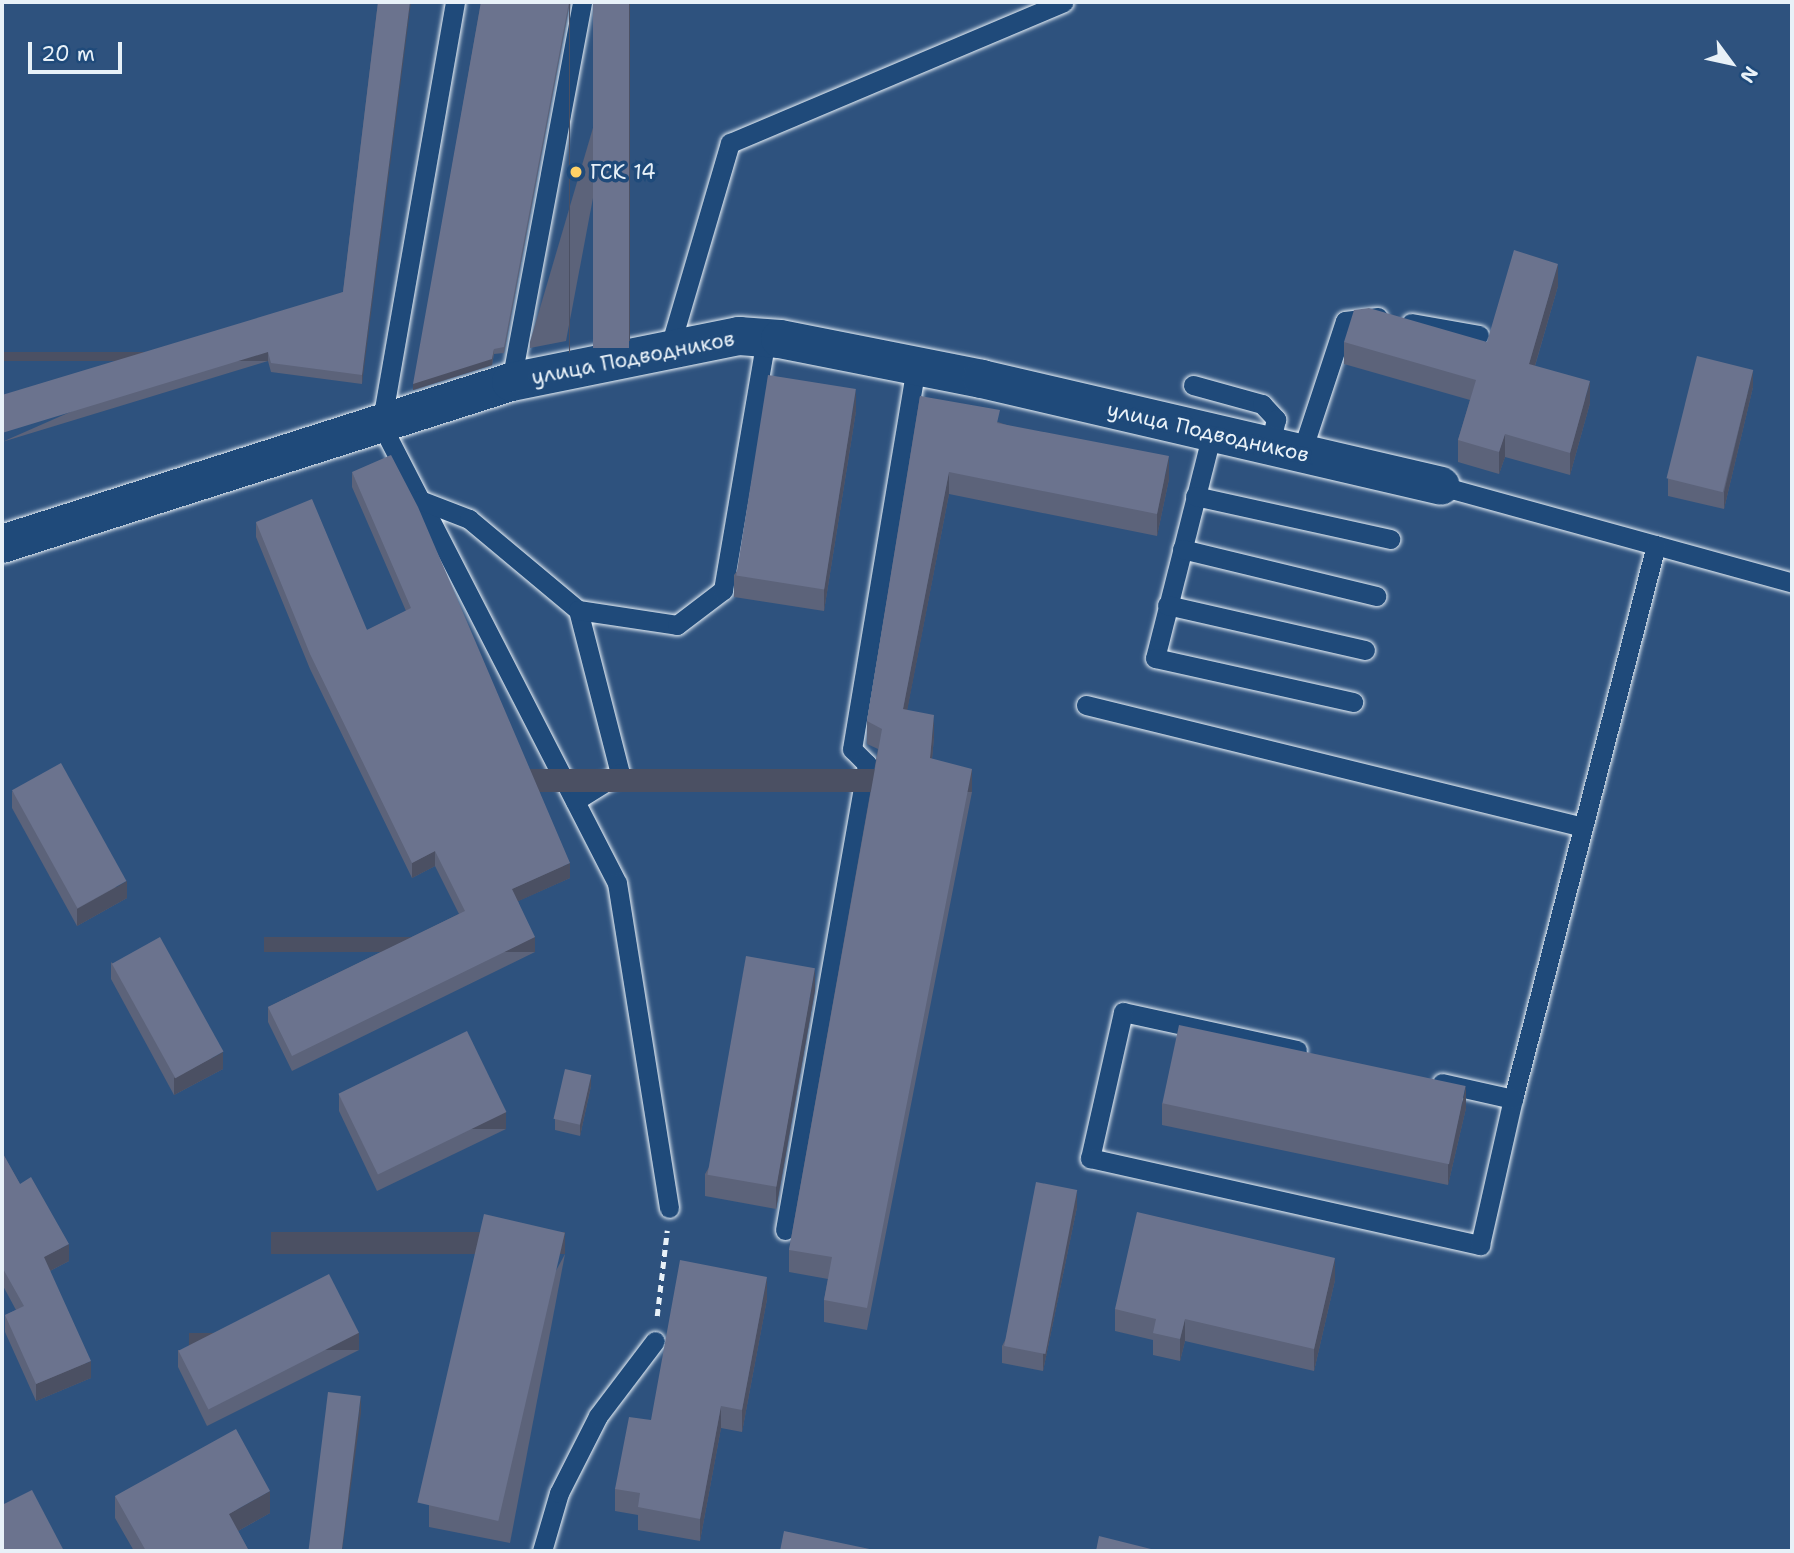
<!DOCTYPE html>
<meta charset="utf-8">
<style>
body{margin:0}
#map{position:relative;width:1794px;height:1553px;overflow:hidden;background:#2e527e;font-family:"Shantell Sans",sans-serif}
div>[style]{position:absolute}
.path>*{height:4.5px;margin-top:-2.25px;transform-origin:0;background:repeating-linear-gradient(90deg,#e8f1f8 0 7px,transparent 0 12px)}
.roads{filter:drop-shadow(0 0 2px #e8f1f8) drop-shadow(0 0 2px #e8f1f8)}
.lane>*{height:19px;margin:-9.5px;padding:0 9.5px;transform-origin:9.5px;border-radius:9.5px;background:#1f4a7a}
.street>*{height:38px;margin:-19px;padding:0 19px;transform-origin:19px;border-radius:19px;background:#1f4a7a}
.wall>*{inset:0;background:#5c637a}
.shaded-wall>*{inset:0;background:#4b5063;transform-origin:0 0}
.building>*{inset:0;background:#6b738e;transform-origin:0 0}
.dots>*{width:19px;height:19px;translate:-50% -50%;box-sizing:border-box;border:4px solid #1f4a7a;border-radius:50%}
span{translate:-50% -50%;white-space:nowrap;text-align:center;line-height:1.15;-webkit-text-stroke:7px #1f4a7a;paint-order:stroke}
.poi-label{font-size:21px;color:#e8f1f8}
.left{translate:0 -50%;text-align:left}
.street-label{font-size:21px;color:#e8f1f8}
.frame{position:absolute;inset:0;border:4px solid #e8f1f8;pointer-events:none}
.north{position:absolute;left:1696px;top:28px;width:70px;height:70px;-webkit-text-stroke:5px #1f4a7a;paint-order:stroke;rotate:123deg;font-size:19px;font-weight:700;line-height:28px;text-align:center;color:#e8f1f8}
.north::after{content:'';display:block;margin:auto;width:24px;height:32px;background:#e8f1f8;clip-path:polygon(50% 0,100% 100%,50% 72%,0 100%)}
.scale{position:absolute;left:28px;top:42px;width:94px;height:32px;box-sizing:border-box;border:4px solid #e8f1f8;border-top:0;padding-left:9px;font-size:21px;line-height:24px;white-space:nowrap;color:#e8f1f8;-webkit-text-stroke:5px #1f4a7a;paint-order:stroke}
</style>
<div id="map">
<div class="path">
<div style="left:657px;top:1316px;width:86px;rotate:-83.3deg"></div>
</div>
<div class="roads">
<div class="lane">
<div style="left:455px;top:2px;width:428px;rotate:99.9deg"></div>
<div style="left:381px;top:424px;width:516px;rotate:62.79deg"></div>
<div style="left:617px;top:883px;width:329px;rotate:80.9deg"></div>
<div style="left:1411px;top:323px;width:69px;rotate:10deg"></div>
<div style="left:669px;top:350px;width:216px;rotate:-73.6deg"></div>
<div style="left:730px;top:143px;width:362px;rotate:-22.9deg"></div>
<div style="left:511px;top:382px;width:387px;rotate:-79.4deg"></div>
<div style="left:1193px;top:385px;width:72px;rotate:15.4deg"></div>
<div style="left:1262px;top:404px;width:21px;rotate:47deg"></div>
<div style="left:1276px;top:419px;width:28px;rotate:103deg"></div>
<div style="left:1212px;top:433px;width:232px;rotate:104.2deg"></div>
<div style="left:1155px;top:658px;width:203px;rotate:12.5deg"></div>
<div style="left:1301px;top:454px;width:140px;rotate:-71.7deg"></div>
<div style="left:1345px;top:321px;width:33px;rotate:-7deg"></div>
<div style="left:1441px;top:486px;width:364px;rotate:15.4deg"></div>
<div style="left:1195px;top:496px;width:200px;rotate:12.4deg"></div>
<div style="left:420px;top:500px;width:53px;rotate:21.2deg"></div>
<div style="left:469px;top:519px;width:142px;rotate:39.9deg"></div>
<div style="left:578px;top:610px;width:168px;rotate:75.6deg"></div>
<div style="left:620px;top:773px;width:53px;rotate:148.1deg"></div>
<div style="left:1182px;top:549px;width:200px;rotate:13.6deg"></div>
<div style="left:1167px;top:605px;width:203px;rotate:12.8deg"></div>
<div style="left:578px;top:610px;width:100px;rotate:8.6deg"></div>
<div style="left:677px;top:625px;width:58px;rotate:-37.3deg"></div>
<div style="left:723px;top:590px;width:256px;rotate:-80.3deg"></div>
<div style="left:1086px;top:705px;width:512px;rotate:13.79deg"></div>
<div style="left:1297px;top:1050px;width:178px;rotate:-167.7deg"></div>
<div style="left:1123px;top:1012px;width:150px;rotate:102.7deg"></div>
<div style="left:1090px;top:1158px;width:400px;rotate:12.6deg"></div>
<div style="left:1480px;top:1245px;width:150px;rotate:-77.3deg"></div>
<div style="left:1513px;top:1099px;width:572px;rotate:-75.53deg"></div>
<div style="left:1442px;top:1083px;width:73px;rotate:12.7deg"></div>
<div style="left:785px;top:1230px;width:473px;rotate:-80deg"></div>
<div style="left:867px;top:764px;width:21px;rotate:-135deg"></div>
<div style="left:852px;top:749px;width:388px;rotate:-80.5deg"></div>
<div style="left:542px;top:1551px;width:60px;rotate:-73.7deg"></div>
<div style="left:559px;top:1493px;width:86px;rotate:-63.1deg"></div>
<div style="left:598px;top:1416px;width:94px;rotate:-52.8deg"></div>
</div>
<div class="street">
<div style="left:2px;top:544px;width:534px;rotate:-17.65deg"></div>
<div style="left:511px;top:382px;width:233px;rotate:-11.4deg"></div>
<div style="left:739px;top:336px;width:41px;rotate:4.2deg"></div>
<div style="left:780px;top:339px;width:206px;rotate:11.2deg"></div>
<div style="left:982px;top:379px;width:471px;rotate:13.1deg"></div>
</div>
</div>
<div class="wall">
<div style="clip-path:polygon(378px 2px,362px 384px,271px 372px,268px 361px,2px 442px,343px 292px)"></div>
<div style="clip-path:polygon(481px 2px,570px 2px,504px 353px,494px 354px,492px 365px,413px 390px)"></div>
<div style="clip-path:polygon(630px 2px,566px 341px,530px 348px,530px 342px)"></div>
<div style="clip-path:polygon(1558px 286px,1535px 366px,1590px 403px,1570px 475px,1505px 457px,1499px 474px,1458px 462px,1458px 440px,1470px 400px,1344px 364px,1344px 342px,1487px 342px)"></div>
<div style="clip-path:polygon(1753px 387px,1724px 509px,1668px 496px,1668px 479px)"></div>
<div style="clip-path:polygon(920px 396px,1169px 479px,1157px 536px,949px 494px,907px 710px,934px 737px,932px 759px,972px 792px,867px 1330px,824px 1322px,824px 1300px,828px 1279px,789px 1272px,789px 1250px,878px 749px,867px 744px,867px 721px)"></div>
<div style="clip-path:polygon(856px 411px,824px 611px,734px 597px,734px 575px)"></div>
<div style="clip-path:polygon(352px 472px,570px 878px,518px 901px,535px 952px,292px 1071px,268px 1022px,268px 1007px,459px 914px,435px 866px,412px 878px,310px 669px,256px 537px,256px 522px,367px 630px,406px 611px,352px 487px)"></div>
<div style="clip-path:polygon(12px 791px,127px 898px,77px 926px,12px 808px)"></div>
<div style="clip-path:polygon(111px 962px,223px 1069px,174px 1095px,111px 979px)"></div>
<div style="clip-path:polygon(815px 990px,776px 1209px,705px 1196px,705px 1174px)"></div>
<div style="clip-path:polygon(591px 1086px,580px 1136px,555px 1130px,555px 1119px)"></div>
<div style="clip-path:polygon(339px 1094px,506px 1129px,377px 1191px,339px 1111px)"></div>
<div style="clip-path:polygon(1162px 1103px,1466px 1108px,1448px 1185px,1162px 1125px)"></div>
<div style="clip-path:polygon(2px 1152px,20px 1184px,69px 1261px,50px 1271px,91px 1378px,36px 1401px,5px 1332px,5px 1315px,16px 1310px,2px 1284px)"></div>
<div style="clip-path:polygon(1077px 1207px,1043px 1371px,1002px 1363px,1002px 1346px)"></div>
<div style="clip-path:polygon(565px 1254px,510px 1543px,429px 1527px,429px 1505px)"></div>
<div style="clip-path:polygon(1335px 1280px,1314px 1371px,1185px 1341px,1180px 1361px,1153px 1355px,1153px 1340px,1115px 1331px,1115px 1309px)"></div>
<div style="clip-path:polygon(767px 1299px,742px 1432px,721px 1428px,700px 1541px,638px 1530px,638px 1515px,615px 1511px,615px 1489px,651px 1420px)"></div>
<div style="clip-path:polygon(178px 1350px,359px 1350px,207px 1426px,178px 1367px)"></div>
<div style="clip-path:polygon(115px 1496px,270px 1513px,238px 1531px,249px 1551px,134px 1551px,115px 1518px)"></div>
</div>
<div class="shaded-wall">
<div style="clip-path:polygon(410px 2px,411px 2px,362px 384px,362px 375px)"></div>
<div style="left:569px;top:2px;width:1px;height:351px"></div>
<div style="left:629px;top:2px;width:1px;height:339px"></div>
<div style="clip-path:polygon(1558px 264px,1558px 286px,1529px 386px,1529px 364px)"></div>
<div style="clip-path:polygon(494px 349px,492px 365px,413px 390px,413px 384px)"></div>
<div style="left:268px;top:352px;width:9px;height:278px;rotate:90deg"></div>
<div style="clip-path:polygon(1753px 370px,1753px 387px,1724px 509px,1724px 492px)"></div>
<div style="clip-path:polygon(1590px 381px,1590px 403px,1570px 475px,1570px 453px)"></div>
<div style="clip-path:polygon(856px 389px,856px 411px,824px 611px,824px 589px)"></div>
<div style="clip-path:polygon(1505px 434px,1505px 457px,1499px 474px,1499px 452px)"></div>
<div style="clip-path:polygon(1169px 456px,1169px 479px,1157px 536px,1157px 514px)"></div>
<div style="clip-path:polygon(949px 472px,949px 494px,903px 732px,903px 709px)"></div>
<div style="clip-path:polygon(934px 715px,934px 737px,930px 781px,930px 758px)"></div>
<div style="left:972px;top:769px;width:23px;height:549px;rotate:90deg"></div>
<div style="clip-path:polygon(435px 851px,435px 866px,412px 878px,412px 863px)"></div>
<div style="clip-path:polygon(570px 863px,570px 878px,512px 904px,512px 889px)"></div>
<div style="clip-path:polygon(127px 881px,127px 898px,77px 926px,77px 909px)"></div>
<div style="left:535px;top:937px;width:15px;height:271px;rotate:90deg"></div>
<div style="clip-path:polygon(815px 968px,815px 990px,776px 1209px,776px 1187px)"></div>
<div style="clip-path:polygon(223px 1052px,223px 1069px,174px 1095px,174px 1078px)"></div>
<div style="clip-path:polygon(591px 1075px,591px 1086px,580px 1136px,580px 1125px)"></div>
<div style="clip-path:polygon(1466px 1086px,1466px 1108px,1448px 1185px,1448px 1163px)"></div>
<div style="left:506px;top:1112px;width:17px;height:143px;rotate:90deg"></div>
<div style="clip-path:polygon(1077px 1190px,1077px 1207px,1043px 1371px,1043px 1354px)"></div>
<div style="left:565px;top:1232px;width:22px;height:294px;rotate:90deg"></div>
<div style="clip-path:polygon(69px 1244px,69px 1261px,44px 1274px,44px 1257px)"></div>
<div style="clip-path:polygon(1335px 1258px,1335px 1280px,1314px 1371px,1314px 1349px)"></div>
<div style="clip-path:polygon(767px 1277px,767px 1299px,742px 1432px,742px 1410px)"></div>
<div style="clip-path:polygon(1185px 1319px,1185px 1341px,1180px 1361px,1180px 1339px)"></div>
<div style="left:359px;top:1333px;width:17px;height:170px;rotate:90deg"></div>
<div style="clip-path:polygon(91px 1361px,91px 1378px,36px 1401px,36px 1384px)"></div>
<div style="clip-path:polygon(361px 1396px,361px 1413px,342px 1551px,340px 1551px)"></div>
<div style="clip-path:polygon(721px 1406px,721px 1428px,700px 1541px,700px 1519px)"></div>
<div style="clip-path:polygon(270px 1491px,270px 1513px,229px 1536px,229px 1514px)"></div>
</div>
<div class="building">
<div style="clip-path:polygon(378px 2px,410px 2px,362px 375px,271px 363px,268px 352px,2px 433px,2px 395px,343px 292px)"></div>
<div style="clip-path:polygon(481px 2px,569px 2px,504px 347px,494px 349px,492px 359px,413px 384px)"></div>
<div style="left:593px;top:2px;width:36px;height:346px"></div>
<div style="clip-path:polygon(1514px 250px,1558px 264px,1529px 364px,1590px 381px,1570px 453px,1505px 434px,1499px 452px,1458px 440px,1476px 380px,1344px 342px,1354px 310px,1369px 308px,1487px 342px)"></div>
<div style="left:1697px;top:356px;width:58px;height:126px;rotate:14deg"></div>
<div style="left:768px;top:375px;width:89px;height:203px;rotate:9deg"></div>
<div style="clip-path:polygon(920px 396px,1000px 410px,997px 423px,1169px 456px,1157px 514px,949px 472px,903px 709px,934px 715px,930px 758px,972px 769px,867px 1308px,824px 1300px,832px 1257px,789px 1250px,882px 729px,867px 721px)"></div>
<div style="clip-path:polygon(391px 455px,418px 507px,570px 863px,512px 889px,535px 937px,292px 1056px,268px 1007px,465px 911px,435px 851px,412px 863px,310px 654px,256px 522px,312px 499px,367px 630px,411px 608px,352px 472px)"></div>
<div style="left:61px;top:763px;width:135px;height:56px;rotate:61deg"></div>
<div style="left:160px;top:937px;width:131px;height:55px;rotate:61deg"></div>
<div style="left:746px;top:956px;width:70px;height:222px;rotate:10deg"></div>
<div style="left:1179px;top:1025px;width:293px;height:80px;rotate:12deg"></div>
<div style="left:467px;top:1031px;width:90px;height:143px;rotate:64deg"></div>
<div style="left:565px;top:1069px;width:27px;height:51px;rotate:13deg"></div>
<div style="clip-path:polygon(2px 1152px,20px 1184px,31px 1177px,69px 1244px,44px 1257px,91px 1361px,36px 1384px,5px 1315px,24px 1306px,2px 1267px)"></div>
<div style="left:1036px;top:1182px;width:42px;height:167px;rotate:11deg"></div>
<div style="clip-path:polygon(1137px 1212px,1335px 1258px,1314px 1349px,1185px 1319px,1180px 1339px,1153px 1333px,1156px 1319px,1115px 1309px)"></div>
<div style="left:484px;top:1214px;width:83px;height:296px;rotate:13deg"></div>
<div style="clip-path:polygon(680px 1260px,767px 1277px,742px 1410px,721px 1406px,700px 1519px,638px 1507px,640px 1493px,615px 1489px,629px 1417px,651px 1420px)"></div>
<div style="left:329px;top:1274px;width:66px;height:169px;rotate:63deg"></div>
<div style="left:328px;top:1392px;width:33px;height:160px;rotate:7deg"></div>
<div style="clip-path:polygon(236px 1429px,270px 1491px,229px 1514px,249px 1551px,146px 1551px,115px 1496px)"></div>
<div style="clip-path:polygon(32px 1490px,64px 1551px,2px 1551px,2px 1505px)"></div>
<div style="clip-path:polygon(784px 1531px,879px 1551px,780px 1551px)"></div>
<div style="clip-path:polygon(1099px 1536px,1159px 1551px,1096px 1551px)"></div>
</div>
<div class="dots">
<div style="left:576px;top:172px;background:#ffd166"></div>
</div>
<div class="poi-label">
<span class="left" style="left:590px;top:172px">ГСК 14</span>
</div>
<div class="street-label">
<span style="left:633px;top:358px;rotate:-11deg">улица Подводников</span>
<span style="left:1208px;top:432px;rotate:13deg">улица Подводников</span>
</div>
<div class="frame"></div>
<div class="north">N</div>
<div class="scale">20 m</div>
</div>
